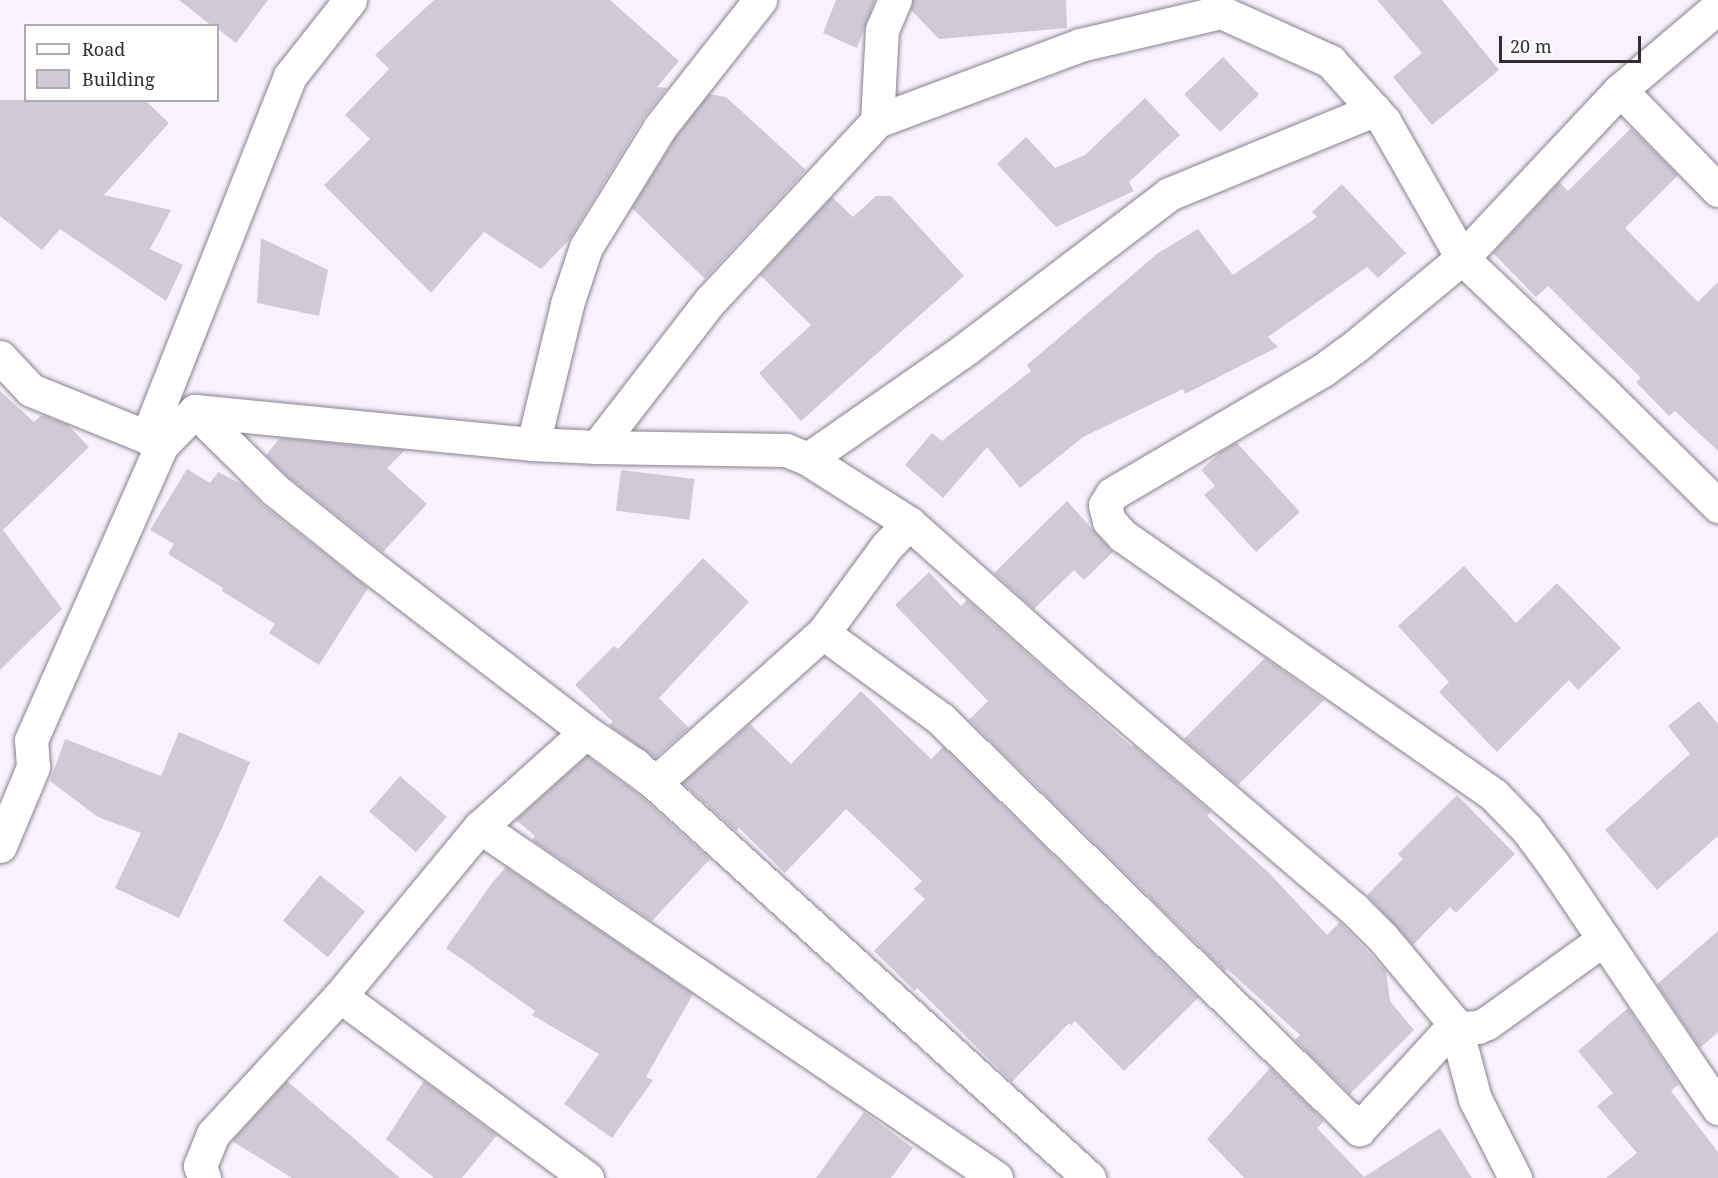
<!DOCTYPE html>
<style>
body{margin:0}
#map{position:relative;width:1718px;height:1178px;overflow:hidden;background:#f9f2fe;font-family:"Noto Serif",serif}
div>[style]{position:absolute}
.building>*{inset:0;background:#d2c9d8;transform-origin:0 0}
.roads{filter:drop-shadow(0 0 2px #88808d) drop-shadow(0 0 2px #88808d)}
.minor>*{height:33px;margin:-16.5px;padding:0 16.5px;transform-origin:16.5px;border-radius:16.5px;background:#fff}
span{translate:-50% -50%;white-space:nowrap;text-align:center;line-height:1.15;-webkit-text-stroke:4.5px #fff;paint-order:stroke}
.legend{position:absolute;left:24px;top:24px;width:195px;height:78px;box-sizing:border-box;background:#fff;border:2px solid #adabad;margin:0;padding:8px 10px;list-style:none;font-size:18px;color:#312d33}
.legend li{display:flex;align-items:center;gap:12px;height:30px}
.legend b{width:30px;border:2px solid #adabad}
.scale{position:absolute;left:1499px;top:36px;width:142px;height:27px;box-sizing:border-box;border:3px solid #312d33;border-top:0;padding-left:8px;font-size:18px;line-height:21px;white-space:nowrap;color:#312d33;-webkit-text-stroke:4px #fff;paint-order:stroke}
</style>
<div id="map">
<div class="building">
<div style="clip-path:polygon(179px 0,268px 0,236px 43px,218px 29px,218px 26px,212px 26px)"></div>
<div style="clip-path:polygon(434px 0,610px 0,679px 61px,657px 87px,667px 88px,644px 117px,569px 240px,541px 269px,484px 232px,431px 293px,324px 185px,370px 139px,345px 115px,389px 69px,375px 55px)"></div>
<div style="clip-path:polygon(836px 0,875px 0,857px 48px,823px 33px)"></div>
<div style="clip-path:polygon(913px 0,1066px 0,1067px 28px,939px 39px,911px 10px)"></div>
<div style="clip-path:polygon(1377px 0,1442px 0,1499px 70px,1432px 125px,1393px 77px,1422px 53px)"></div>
<div style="left:1223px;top:57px;width:52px;height:54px;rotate:46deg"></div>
<div style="clip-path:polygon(709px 94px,726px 97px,806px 170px,705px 279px,632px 208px,675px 138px)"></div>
<div style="clip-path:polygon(1145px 98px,1180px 135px,1129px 182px,1134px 191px,1056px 227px,997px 164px,1026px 137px,1055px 168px,1085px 155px)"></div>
<div style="clip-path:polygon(0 100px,145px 100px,169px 123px,104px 195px,171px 210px,150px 249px,183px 265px,166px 301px,60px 229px,42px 250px,0 216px)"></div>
<div style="clip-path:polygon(1631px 128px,1678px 175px,1625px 228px,1698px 302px,1718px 282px,1718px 451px,1675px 411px,1669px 416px,1636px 382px,1641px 378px,1548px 286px,1536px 297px,1493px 253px,1559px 182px,1568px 191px)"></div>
<div style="clip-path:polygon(1342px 184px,1406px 253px,1378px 278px,1367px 267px,1268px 337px,1278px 347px,1185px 394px,1183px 389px,1083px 437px,1020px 488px,987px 447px,943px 498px,905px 465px,932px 433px,942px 441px,1031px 371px,1027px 365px,1158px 253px,1198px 229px,1233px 275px,1317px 217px,1312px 212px)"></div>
<div style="clip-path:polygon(876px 196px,891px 196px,964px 276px,801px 421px,759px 373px,811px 325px,760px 275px,832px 197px,853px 217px)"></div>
<div style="clip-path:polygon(261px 238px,328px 270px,319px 316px,257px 303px)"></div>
<div style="clip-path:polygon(0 391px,34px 422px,42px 415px,68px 425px,89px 447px,3px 530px,62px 609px,0 670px)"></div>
<div style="clip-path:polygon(280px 438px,405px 450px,387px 468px,427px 504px,383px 552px,287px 476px,266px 455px)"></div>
<div style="clip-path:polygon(1237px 443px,1300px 512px,1256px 552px,1204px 495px,1215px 486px,1201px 470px,1222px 451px)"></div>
<div style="clip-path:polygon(187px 469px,210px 483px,218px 472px,242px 484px,263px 505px,368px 588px,319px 665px,269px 633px,275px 624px,222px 591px,223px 588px,168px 554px,174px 544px,150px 530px)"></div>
<div style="left:621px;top:470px;width:74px;height:41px;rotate:7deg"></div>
<div style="clip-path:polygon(1067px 501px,1113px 552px,1084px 580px,1074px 570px,1034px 609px,994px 573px)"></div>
<div style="clip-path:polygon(703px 558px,749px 602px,659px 698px,689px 728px,655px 758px,609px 725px,613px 722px,575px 685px,614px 646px,618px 649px)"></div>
<div style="clip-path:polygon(1464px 566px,1516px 623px,1557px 583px,1621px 648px,1578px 690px,1569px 680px,1497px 752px,1439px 692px,1449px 682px,1398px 626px)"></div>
<div style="clip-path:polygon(929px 572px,961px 606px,967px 600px,1131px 746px,1133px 745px,1211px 812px,1207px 816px,1270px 874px,1327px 935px,1340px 922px,1386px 971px,1390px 1001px,1414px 1030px,1350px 1094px,1295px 1040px,1300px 1035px,1227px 969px,1225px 971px,969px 720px,988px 701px,895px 605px)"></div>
<div style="clip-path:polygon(1265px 658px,1324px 700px,1238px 785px,1184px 739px)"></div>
<div style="clip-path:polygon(861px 691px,931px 759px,943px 747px,1198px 998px,1124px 1071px,1075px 1021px,1071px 1025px,1069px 1023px,1012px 1082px,917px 988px,915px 991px,874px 951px,925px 899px,914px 889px,922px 881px,846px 809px,785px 873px,739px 828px,736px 831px,683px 783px,750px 724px,791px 764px)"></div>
<div style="clip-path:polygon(1699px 701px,1718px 724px,1718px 836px,1657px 890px,1605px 830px,1690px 754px,1668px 726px)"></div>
<div style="clip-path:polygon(179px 732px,250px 762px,223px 826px,179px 918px,115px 888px,141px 833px,98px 817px,50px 781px,65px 739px,161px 776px)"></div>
<div style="clip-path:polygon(587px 756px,642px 797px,710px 859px,652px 921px,532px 840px,535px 836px,516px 820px)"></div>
<div style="left:400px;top:776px;width:62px;height:47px;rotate:41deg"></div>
<div style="clip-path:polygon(1457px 795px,1515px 854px,1456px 913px,1450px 907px,1413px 945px,1367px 895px,1403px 859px,1398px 854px)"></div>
<div style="clip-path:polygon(506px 867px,693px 994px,646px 1077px,653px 1080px,612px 1138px,564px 1104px,599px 1054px,532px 1015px,535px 1011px,446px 948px,492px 883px)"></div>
<div style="left:320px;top:875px;width:58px;height:59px;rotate:39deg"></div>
<div style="clip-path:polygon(1718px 931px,1718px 1032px,1700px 1048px,1657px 984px)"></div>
<div style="clip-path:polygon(1628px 1008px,1679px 1084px,1671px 1091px,1718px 1152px,1718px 1178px,1606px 1178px,1637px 1153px,1597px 1106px,1613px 1093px,1578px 1051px)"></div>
<div style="clip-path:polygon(1270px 1068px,1324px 1121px,1317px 1128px,1364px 1177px,1440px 1128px,1472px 1178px,1244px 1178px,1207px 1139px)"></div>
<div style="clip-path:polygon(287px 1081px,400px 1178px,292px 1178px,232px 1141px)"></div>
<div style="clip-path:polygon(424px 1081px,497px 1135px,462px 1178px,434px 1178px,386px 1139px)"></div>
<div style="clip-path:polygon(864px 1112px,913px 1148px,891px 1178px,816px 1178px)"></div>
</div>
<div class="roads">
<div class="minor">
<div style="left:1718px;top:7px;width:128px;rotate:139.7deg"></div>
<div style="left:1620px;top:90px;width:231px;rotate:133.2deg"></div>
<div style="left:1462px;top:258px;width:136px;rotate:140.4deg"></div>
<div style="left:1357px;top:345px;width:42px;rotate:143.7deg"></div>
<div style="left:1323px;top:370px;width:245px;rotate:149.6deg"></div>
<div style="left:1112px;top:494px;width:13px;rotate:122deg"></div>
<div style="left:1105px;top:505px;width:16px;rotate:76deg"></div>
<div style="left:1109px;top:521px;width:21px;rotate:47deg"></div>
<div style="left:1123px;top:536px;width:452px;rotate:34.9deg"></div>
<div style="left:1494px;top:795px;width:47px;rotate:45.9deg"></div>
<div style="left:1527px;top:829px;width:44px;rotate:53.4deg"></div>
<div style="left:1553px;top:864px;width:295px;rotate:55.9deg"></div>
<div style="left:1620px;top:90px;width:140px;rotate:45.6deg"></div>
<div style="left:877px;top:121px;width:91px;rotate:-86.9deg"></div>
<div style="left:882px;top:30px;width:33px;rotate:-67deg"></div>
<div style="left:0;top:357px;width:45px;rotate:46.8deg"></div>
<div style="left:31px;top:390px;width:125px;rotate:22.1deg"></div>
<div style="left:147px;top:437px;width:17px;rotate:33deg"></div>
<div style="left:161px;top:446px;width:49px;rotate:-45.8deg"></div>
<div style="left:195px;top:411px;width:340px;rotate:5.6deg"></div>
<div style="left:533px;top:444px;width:64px;rotate:2.7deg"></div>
<div style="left:597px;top:447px;width:185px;rotate:-52.3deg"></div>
<div style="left:710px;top:301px;width:246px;rotate:-47.1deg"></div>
<div style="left:877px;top:121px;width:217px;rotate:-20.5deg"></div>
<div style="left:1080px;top:45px;width:145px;rotate:-13.2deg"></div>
<div style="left:1221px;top:12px;width:120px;rotate:24.2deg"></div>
<div style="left:1330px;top:61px;width:81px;rotate:48deg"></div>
<div style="left:1384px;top:121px;width:158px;rotate:60.3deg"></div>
<div style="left:1462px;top:258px;width:196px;rotate:43.6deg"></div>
<div style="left:1604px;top:393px;width:161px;rotate:44.7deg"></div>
<div style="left:195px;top:411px;width:112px;rotate:44.6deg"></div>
<div style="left:275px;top:490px;width:117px;rotate:38.7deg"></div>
<div style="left:366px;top:563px;width:277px;rotate:37.5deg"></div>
<div style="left:586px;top:732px;width:59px;rotate:34deg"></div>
<div style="left:635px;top:765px;width:614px;rotate:42.29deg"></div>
<div style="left:147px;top:437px;width:388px;rotate:-68.4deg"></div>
<div style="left:290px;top:76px;width:97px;rotate:-51.7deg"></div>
<div style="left:533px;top:444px;width:144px;rotate:-76.3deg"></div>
<div style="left:567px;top:304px;width:60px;rotate:-71.6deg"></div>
<div style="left:586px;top:247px;width:141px;rotate:-58.3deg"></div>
<div style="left:660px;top:127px;width:162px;rotate:-51.8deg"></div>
<div style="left:597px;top:447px;width:189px;rotate:0.9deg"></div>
<div style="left:786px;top:450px;width:24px;rotate:22deg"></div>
<div style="left:808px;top:459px;width:120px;rotate:32.4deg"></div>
<div style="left:909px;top:523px;width:229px;rotate:41.6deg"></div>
<div style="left:1080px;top:675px;width:359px;rotate:40.5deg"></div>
<div style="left:1353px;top:908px;width:42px;rotate:45deg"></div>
<div style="left:1383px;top:938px;width:112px;rotate:50.1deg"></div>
<div style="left:1455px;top:1024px;width:10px;rotate:24deg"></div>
<div style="left:1464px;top:1028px;width:14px;rotate:-4deg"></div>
<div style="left:1478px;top:1027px;width:10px;rotate:-24deg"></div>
<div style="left:1487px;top:1023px;width:144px;rotate:-35.7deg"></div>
<div style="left:808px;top:459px;width:194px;rotate:-34.9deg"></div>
<div style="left:967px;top:348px;width:254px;rotate:-37.3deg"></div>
<div style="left:1169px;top:194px;width:222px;rotate:-22.3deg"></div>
<div style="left:823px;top:633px;width:146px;rotate:36.1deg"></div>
<div style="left:941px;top:719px;width:586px;rotate:44.45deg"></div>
<div style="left:1359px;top:1129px;width:142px;rotate:-47.6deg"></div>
<div style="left:480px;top:827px;width:624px;rotate:34.22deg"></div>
<div style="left:0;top:846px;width:86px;rotate:-67.3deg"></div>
<div style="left:33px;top:767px;width:27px;rotate:-94deg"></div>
<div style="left:31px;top:740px;width:321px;rotate:-66.1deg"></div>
<div style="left:340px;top:996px;width:307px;rotate:36.4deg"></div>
<div style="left:1455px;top:1024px;width:78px;rotate:75.1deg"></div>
<div style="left:1475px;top:1099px;width:89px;rotate:63.1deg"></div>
<div style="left:204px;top:1178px;width:13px;rotate:-108deg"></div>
<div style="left:200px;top:1166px;width:35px;rotate:-68deg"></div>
<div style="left:213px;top:1134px;width:188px;rotate:-47.4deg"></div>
<div style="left:340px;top:996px;width:219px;rotate:-50.4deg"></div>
<div style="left:480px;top:827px;width:142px;rotate:-41.9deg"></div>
<div style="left:586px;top:732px;width:86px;rotate:36.5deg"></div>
<div style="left:655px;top:783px;width:225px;rotate:-41.8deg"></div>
<div style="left:823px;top:633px;width:108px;rotate:-53.7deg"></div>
<div style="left:887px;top:546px;width:32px;rotate:-46deg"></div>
</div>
</div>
<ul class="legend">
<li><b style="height:8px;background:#fff"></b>Road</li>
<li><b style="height:16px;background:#d2c9d8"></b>Building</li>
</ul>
<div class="scale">20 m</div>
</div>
